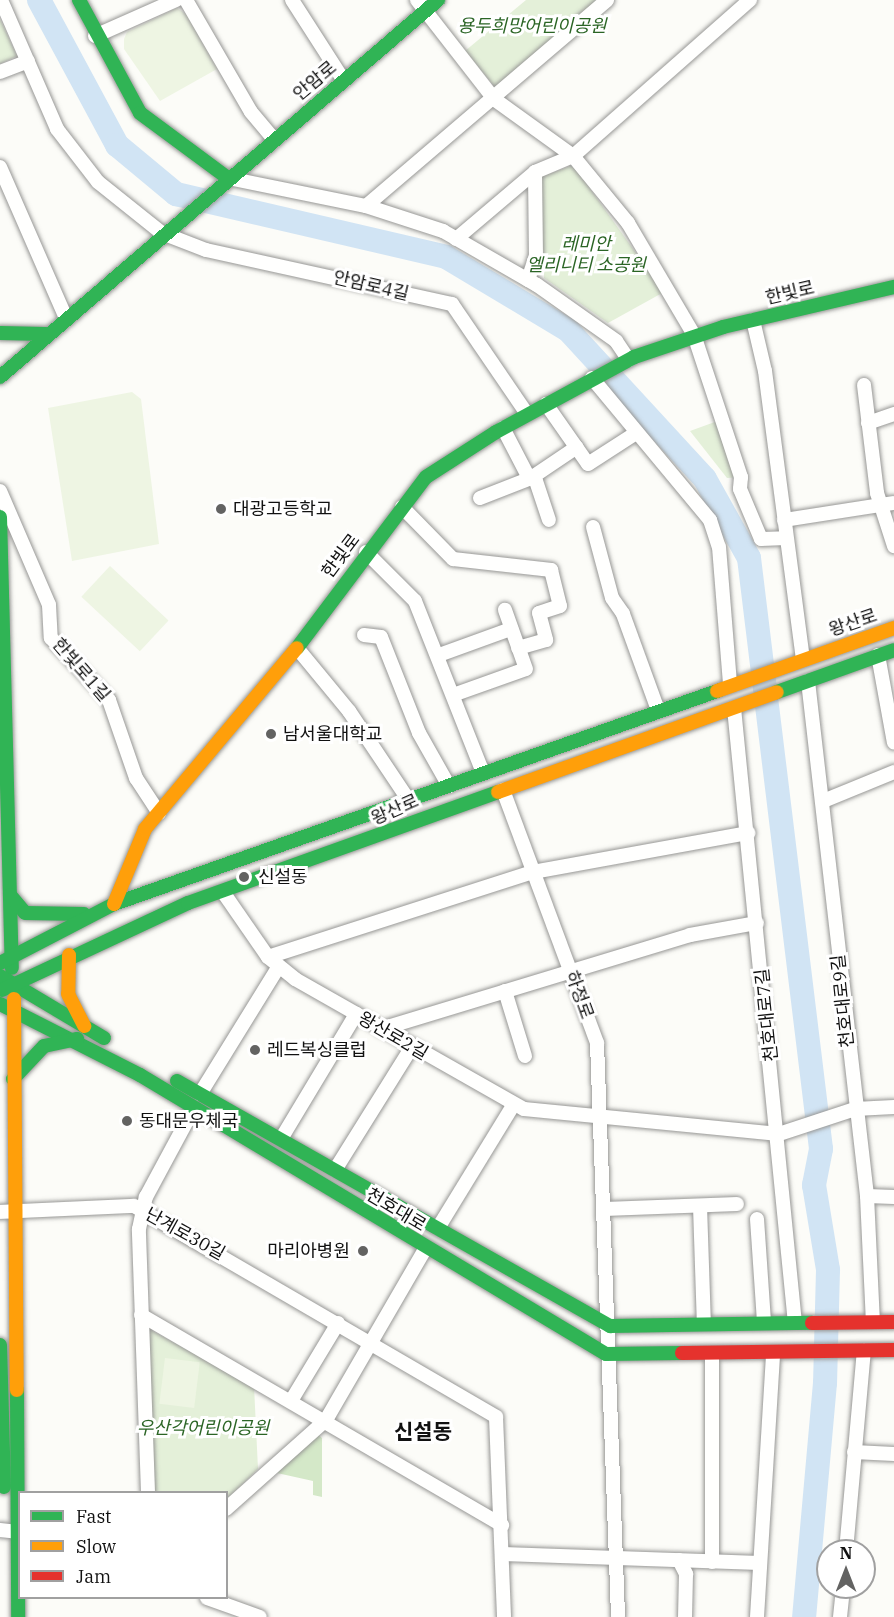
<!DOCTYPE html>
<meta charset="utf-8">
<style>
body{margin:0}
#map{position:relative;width:894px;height:1617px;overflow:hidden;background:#fcfcf8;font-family:"IBM Plex Serif","Noto Sans KR",serif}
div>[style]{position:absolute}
.green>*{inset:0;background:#e4f0d9}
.forest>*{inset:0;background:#d4e8c8}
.pitch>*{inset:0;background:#eef5e3;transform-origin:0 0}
.river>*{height:24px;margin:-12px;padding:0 12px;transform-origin:12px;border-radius:12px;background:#d1e4f4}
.roads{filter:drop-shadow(0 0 2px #979795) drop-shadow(0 0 2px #979795)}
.street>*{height:14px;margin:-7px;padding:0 7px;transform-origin:7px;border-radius:7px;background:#fffffe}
.fast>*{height:14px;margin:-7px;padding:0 7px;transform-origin:7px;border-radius:7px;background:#30b455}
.slow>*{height:14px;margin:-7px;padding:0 7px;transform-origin:7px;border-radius:7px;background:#ff9f0a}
.jam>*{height:14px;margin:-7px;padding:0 7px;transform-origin:7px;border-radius:7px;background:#e5322d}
.dots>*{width:16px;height:16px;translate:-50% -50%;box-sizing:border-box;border:3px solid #fff;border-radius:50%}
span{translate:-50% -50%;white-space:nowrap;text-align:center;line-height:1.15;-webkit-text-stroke:6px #fff;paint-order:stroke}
.park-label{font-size:18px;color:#2b6525;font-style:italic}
.street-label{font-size:18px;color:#111}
.poi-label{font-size:18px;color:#111}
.left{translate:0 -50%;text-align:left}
.right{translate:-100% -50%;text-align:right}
.quarter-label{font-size:21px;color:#111;font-weight:700}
.legend{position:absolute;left:18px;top:1491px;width:210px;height:108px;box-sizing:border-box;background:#fff;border:2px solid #a0a0a0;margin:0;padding:8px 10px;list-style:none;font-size:18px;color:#111}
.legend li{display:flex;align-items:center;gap:12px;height:30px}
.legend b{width:30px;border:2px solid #a0a0a0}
.north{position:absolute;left:816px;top:1539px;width:60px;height:60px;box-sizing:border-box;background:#fff;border:2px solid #a0a0a0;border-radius:50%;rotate:0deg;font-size:16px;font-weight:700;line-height:24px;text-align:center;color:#111}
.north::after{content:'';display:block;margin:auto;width:21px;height:27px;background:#636362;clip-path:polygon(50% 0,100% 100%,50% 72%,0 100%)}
</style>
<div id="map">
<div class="green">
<div style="clip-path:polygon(526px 0,598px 0,495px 87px,465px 51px)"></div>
<div style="clip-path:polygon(0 19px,17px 56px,0 64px)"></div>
<div style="clip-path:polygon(573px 165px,664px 292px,608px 323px,544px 278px,541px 177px)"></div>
<div style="clip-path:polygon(723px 419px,741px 477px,727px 478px,690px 431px)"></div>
<div style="clip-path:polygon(147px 1328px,254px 1386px,258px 1469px,227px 1499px,226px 1492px,153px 1492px)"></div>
</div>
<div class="forest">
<div style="clip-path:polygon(316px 1433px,322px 1438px,322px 1497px,313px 1495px,313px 1481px,277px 1473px)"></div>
</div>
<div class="pitch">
<div style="clip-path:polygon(177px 8px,186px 14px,217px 69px,160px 101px,124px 49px,124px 39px,127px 32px)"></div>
<div style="clip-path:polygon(132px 392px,141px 399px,159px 544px,72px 561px,48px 408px)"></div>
<div style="left:110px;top:566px;width:80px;height:42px;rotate:43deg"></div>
<div style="left:165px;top:1358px;width:35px;height:46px;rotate:7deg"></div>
</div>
<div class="river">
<div style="left:39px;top:0;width:165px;rotate:61.7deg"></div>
<div style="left:117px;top:145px;width:77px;rotate:39.7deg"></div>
<div style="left:176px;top:194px;width:277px;rotate:13.1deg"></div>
<div style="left:446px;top:257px;width:142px;rotate:30.9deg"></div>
<div style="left:568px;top:330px;width:202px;rotate:47.4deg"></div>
<div style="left:705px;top:479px;width:90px;rotate:60.9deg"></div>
<div style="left:749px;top:558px;width:595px;rotate:83.05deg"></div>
<div style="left:821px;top:1149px;width:37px;rotate:101deg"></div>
<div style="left:814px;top:1185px;width:86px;rotate:80.6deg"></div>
<div style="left:828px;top:1270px;width:113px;rotate:91.5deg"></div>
<div style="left:825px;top:1383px;width:235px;rotate:95.1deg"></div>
</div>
<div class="roads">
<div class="street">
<div style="left:1px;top:0;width:141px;rotate:66.5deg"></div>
<div style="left:57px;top:129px;width:67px;rotate:52.3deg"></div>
<div style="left:98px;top:182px;width:82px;rotate:38.6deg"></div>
<div style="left:162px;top:233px;width:47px;rotate:21.1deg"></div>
<div style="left:206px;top:250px;width:252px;rotate:12.4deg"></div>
<div style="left:452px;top:304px;width:133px;rotate:55.7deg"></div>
<div style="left:186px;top:0;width:129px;rotate:59.9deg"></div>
<div style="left:251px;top:112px;width:35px;rotate:50deg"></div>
<div style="left:292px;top:0;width:96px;rotate:57.3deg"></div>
<div style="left:417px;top:0;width:125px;rotate:52.1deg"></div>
<div style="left:494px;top:99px;width:97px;rotate:35.8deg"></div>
<div style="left:573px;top:156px;width:87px;rotate:50.6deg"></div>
<div style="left:628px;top:223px;width:130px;rotate:59.5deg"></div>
<div style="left:694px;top:335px;width:150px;rotate:71.7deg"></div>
<div style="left:741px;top:477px;width:12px;rotate:95deg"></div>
<div style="left:740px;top:489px;width:54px;rotate:67.2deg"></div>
<div style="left:761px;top:539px;width:25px;rotate:-2deg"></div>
<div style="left:95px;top:36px;width:89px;rotate:-24deg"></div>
<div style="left:0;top:72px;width:30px;rotate:-21deg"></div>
<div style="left:0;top:167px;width:163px;rotate:66.4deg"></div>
<div style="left:228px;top:178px;width:141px;rotate:11.5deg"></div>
<div style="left:366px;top:206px;width:81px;rotate:18deg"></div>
<div style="left:443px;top:231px;width:108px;rotate:29.9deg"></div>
<div style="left:537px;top:285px;width:97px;rotate:35.3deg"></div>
<div style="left:616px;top:341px;width:23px;rotate:56deg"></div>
<div style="left:366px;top:206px;width:317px;rotate:-40.5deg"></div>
<div style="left:456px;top:239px;width:104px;rotate:-40.3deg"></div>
<div style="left:535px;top:172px;width:41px;rotate:-22.8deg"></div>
<div style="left:573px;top:156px;width:236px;rotate:-41.4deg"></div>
<div style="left:528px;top:280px;width:25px;rotate:-72deg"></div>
<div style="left:536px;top:256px;width:84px;rotate:-90.7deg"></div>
<div style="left:753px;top:320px;width:52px;rotate:76.8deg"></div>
<div style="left:765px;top:371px;width:290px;rotate:82.5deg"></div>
<div style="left:592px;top:378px;width:185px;rotate:50.3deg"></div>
<div style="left:710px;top:520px;width:28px;rotate:72deg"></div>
<div style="left:719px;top:547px;width:136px;rotate:85.4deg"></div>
<div style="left:864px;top:385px;width:109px;rotate:83.1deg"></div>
<div style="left:877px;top:493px;width:56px;rotate:72.2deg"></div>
<div style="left:546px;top:404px;width:73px;rotate:55deg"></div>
<div style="left:588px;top:464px;width:57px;rotate:-32.9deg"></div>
<div style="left:868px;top:423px;width:28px;rotate:-19deg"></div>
<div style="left:503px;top:428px;width:54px;rotate:62.5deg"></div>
<div style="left:528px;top:476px;width:9px;rotate:32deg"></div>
<div style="left:536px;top:481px;width:41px;rotate:71.6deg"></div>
<div style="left:0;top:491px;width:124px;rotate:66.7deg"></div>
<div style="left:49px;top:605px;width:33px;rotate:87deg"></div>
<div style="left:51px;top:638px;width:85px;rotate:46.9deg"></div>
<div style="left:109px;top:700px;width:83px;rotate:70.9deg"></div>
<div style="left:136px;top:778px;width:42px;rotate:56.7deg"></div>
<div style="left:480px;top:498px;width:55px;rotate:-21.4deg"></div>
<div style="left:531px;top:478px;width:55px;rotate:-34deg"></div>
<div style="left:402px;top:507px;width:73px;rotate:45.6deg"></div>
<div style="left:453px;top:559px;width:99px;rotate:6.4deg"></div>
<div style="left:551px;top:570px;width:37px;rotate:76deg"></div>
<div style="left:560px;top:606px;width:22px;rotate:162deg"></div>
<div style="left:539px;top:613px;width:28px;rotate:75deg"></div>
<div style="left:546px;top:640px;width:29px;rotate:164deg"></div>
<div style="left:784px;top:520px;width:111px;rotate:-8.8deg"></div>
<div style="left:593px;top:527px;width:73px;rotate:75deg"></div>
<div style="left:612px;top:598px;width:19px;rotate:55deg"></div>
<div style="left:623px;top:614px;width:102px;rotate:70deg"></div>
<div style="left:366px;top:552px;width:69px;rotate:45deg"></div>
<div style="left:415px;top:601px;width:185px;rotate:68.4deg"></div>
<div style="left:364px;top:635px;width:17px;rotate:7deg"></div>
<div style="left:381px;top:637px;width:103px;rotate:68.4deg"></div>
<div style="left:419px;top:733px;width:61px;rotate:60.5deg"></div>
<div style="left:297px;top:648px;width:82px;rotate:50.5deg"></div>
<div style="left:349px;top:711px;width:106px;rotate:56.2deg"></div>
<div style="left:439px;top:655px;width:77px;rotate:-19.9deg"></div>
<div style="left:878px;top:655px;width:89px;rotate:79.7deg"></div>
<div style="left:808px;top:681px;width:518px;rotate:83.46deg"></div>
<div style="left:867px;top:1196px;width:126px;rotate:87.3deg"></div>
<div style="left:453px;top:695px;width:77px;rotate:-19.6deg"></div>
<div style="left:526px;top:669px;width:63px;rotate:-109.6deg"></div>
<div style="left:734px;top:708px;width:618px;rotate:84.34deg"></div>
<div style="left:503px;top:790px;width:270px;rotate:69.6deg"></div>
<div style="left:597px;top:1043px;width:574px;rotate:87.9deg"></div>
<div style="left:823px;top:801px;width:77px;rotate:-22.2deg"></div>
<div style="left:223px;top:892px;width:79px;rotate:55.3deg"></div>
<div style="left:268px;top:957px;width:35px;rotate:39deg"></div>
<div style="left:295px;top:979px;width:263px;rotate:29.6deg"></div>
<div style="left:524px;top:1109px;width:256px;rotate:5.6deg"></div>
<div style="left:779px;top:1134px;width:80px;rotate:-18.2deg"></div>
<div style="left:855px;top:1109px;width:39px;rotate:-3deg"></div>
<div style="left:268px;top:957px;width:278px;rotate:-17.8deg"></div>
<div style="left:533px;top:872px;width:219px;rotate:-10.3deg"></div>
<div style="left:505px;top:991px;width:68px;rotate:72.9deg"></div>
<div style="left:381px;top:1029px;width:323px;rotate:-16.9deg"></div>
<div style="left:690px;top:935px;width:68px;rotate:-10.2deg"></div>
<div style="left:200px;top:1094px;width:150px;rotate:-58.3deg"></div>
<div style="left:281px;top:1139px;width:146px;rotate:-59deg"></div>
<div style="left:335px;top:1170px;width:145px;rotate:-58deg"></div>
<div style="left:867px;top:1196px;width:27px;rotate:2deg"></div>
<div style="left:700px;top:1206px;width:118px;rotate:88.1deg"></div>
<div style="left:605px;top:1209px;width:132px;rotate:-2.2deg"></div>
<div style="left:0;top:1212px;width:134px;rotate:-2.6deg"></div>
<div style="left:134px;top:1206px;width:419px;rotate:30.2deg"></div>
<div style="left:496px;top:1417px;width:200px;rotate:87.7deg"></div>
<div style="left:757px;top:1219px;width:104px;rotate:86.1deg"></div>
<div style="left:438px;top:1228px;width:145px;rotate:-58.5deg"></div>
<div style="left:141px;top:1315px;width:418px;rotate:30.2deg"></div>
<div style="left:291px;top:1401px;width:91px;rotate:-58.9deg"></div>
<div style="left:854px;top:1452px;width:40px;rotate:2.9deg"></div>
<div style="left:148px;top:1492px;width:263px;rotate:-92deg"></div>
<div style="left:139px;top:1229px;width:33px;rotate:-78deg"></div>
<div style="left:146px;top:1197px;width:101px;rotate:-61.7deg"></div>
<div style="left:226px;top:1509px;width:134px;rotate:-41.7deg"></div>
<div style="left:326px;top:1420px;width:198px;rotate:-59.9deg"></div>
<div style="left:0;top:1530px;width:20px;rotate:6deg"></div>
<div style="left:846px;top:1551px;width:201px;rotate:-84.9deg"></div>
<div style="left:503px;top:1554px;width:257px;rotate:2deg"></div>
<div style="left:679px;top:1560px;width:16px;rotate:63deg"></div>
<div style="left:686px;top:1574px;width:43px;rotate:91.3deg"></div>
<div style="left:712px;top:1562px;width:209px;rotate:-90deg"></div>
<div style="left:207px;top:1598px;width:56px;rotate:19.7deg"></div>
<div style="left:757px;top:1617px;width:265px;rotate:-86.5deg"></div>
<div style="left:840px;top:1617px;width:30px;rotate:-84deg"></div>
</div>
<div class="fast">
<div style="left:79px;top:0;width:128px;rotate:61.6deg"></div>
<div style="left:140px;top:113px;width:109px;rotate:36.5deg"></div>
<div style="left:0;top:333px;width:46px;rotate:1.2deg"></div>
<div style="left:0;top:377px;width:578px;rotate:-40.72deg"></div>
<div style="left:0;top:517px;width:451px;rotate:88.5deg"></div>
<div style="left:297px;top:648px;width:214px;rotate:-53deg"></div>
<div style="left:426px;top:477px;width:83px;rotate:-32.7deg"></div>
<div style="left:496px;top:432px;width:157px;rotate:-28.5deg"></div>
<div style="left:634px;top:357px;width:94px;rotate:-18.6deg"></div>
<div style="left:723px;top:327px;width:176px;rotate:-13.2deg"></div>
<div style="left:777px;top:692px;width:124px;rotate:-19.7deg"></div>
<div style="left:10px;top:895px;width:23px;rotate:50deg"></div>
<div style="left:25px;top:913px;width:59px;rotate:1deg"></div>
<div style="left:0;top:963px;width:128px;rotate:-27.4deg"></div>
<div style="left:114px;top:904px;width:640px;rotate:-19.45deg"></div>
<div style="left:0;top:976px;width:121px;rotate:30.8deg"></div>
<div style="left:2px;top:990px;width:205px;rotate:-25.1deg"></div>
<div style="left:188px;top:903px;width:329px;rotate:-19.7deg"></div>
<div style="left:0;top:1004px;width:157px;rotate:26.9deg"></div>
<div style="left:140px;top:1075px;width:543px;rotate:30.91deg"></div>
<div style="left:606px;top:1354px;width:76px;rotate:-0.8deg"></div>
<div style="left:13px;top:1079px;width:45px;rotate:-46.8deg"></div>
<div style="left:44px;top:1046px;width:34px;rotate:-12deg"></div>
<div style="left:177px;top:1081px;width:498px;rotate:29.5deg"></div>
<div style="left:610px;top:1326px;width:202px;rotate:-0.9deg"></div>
<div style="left:0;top:1345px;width:142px;rotate:88.4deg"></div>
<div style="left:17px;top:1390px;width:227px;rotate:89.7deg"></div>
</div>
<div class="slow">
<div style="left:717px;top:691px;width:188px;rotate:-19.6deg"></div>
<div style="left:498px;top:792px;width:296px;rotate:-19.7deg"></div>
<div style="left:114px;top:904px;width:81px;rotate:-67.5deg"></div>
<div style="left:145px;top:829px;width:236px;rotate:-50deg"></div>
<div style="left:69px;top:955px;width:39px;rotate:91deg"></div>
<div style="left:68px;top:994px;width:36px;rotate:63deg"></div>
<div style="left:14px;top:999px;width:391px;rotate:89.6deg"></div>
</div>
<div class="jam">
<div style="left:812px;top:1323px;width:82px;rotate:-0.7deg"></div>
<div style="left:682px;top:1353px;width:212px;rotate:-0.8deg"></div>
</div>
</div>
<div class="dots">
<div style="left:221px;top:509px;background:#636362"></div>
<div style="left:271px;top:734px;background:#636362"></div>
<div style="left:244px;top:877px;background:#636362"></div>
<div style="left:255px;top:1050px;background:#636362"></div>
<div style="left:127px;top:1121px;background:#636362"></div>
<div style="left:363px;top:1251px;background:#636362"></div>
</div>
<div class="park-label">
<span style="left:532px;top:26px">용두희망어린이공원</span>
<span style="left:586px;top:255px">레미안<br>엘리니티 소공원</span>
<span style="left:203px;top:1428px">우산각어린이공원</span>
</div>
<div class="street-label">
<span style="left:315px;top:81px;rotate:-40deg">안암로</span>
<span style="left:371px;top:286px;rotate:13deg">안암로4길</span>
<span style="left:790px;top:293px;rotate:-13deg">한빛로</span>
<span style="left:341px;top:556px;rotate:-53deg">한빛로</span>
<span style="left:853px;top:623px;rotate:-19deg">왕산로</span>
<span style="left:81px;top:670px;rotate:49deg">한빛로1길</span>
<span style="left:395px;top:810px;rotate:-24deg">왕산로</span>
<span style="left:579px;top:995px;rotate:70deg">하정로</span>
<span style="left:843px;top:1001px;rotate:-96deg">천호대로9길</span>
<span style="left:767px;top:1015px;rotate:-96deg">천호대로7길</span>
<span style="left:393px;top:1036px;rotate:30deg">왕산로2길</span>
<span style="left:396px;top:1210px;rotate:31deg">천호대로</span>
<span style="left:185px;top:1234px;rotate:29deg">난계로30길</span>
</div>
<div class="poi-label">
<span class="left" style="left:233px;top:509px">대광고등학교</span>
<span class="left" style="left:283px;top:734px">남서울대학교</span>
<span class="left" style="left:258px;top:877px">신설동</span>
<span class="left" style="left:267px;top:1050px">레드복싱클럽</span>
<span class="left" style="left:139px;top:1121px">동대문우체국</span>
<span class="right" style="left:350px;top:1251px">마리아병원</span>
</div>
<div class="quarter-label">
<span style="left:423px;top:1431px">신설동</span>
</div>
<ul class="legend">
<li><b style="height:8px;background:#30b455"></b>Fast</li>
<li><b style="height:8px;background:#ff9f0a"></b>Slow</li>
<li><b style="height:8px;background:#e5322d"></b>Jam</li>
</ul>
<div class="north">N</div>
</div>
